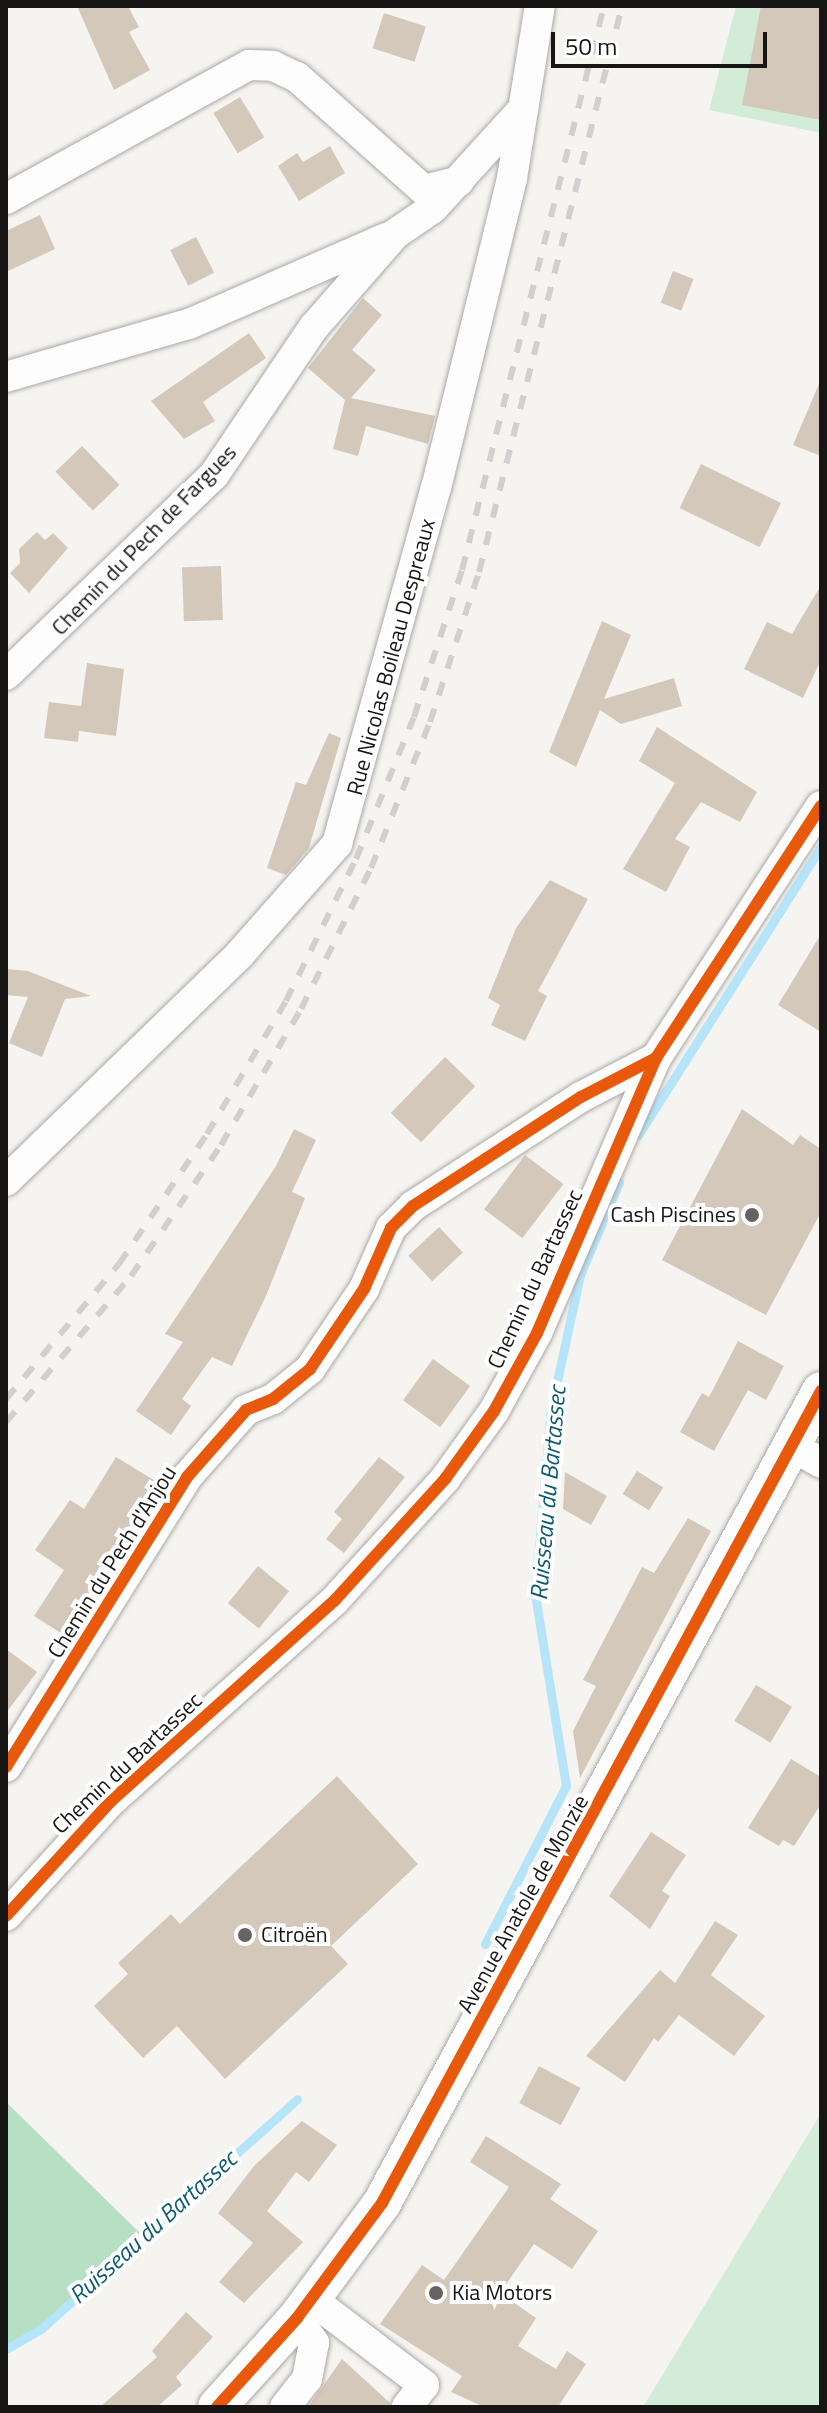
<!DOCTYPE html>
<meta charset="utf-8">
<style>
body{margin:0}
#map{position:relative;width:827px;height:2413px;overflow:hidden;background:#f6f4f1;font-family:"Titillium Web",sans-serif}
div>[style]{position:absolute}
.green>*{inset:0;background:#d2ecd8}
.forest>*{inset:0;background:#b6dfc3}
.stream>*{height:9px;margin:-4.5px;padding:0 4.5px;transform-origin:4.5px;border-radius:4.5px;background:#b6e5fa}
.building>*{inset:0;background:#d3c8ba;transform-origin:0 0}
.roads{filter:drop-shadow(0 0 2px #aaa9a7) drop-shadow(0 0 2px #aaa9a7)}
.minor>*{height:30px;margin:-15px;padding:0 15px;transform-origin:15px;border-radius:15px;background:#fefdfd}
.major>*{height:38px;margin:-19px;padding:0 19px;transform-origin:19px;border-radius:19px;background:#fefdfd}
.rail>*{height:6px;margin-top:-3px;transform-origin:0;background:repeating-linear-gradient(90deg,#d1d0d0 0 14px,transparent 0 28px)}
.cycleway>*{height:12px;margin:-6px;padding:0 6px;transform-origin:6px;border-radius:6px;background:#e8590c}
.dots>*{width:22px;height:22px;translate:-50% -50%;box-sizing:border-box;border:4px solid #fff;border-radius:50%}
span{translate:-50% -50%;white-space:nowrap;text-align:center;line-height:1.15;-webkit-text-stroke:8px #fff;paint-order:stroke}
.street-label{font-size:22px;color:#181615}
.poi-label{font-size:22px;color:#181615}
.right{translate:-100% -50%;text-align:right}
.left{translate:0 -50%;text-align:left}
.water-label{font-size:24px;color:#0d5972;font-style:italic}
.frame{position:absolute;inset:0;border:8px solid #181615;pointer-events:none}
.scale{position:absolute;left:551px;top:32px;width:216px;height:36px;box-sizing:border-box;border:4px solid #181615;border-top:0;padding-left:10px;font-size:24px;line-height:28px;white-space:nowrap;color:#181615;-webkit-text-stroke:6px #fff;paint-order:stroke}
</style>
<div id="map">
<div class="green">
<div style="clip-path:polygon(736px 6px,821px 6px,821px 133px,709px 110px)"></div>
<div style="clip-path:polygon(821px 2113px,821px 2407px,643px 2407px)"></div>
</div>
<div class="forest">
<div style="clip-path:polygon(6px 2102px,141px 2234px,41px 2329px,6px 2349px)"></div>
</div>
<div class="stream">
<div style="left:638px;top:1135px;width:341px;rotate:-57.6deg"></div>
<div style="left:485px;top:1944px;width:178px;rotate:-62.9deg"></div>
<div style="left:566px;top:1786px;width:194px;rotate:-99.2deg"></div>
<div style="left:535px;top:1594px;width:186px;rotate:-85.1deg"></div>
<div style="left:551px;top:1409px;width:137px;rotate:-77.8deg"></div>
<div style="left:580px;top:1275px;width:101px;rotate:-67.2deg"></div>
<div style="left:6px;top:2349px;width:40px;rotate:-29.7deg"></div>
<div style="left:41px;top:2329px;width:344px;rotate:-41.9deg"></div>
</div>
<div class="building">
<div style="clip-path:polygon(77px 6px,128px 6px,139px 27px,129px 32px,150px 70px,114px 90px)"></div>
<div style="clip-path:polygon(761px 6px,821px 6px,821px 120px,742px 105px)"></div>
<div style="left:384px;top:13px;width:44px;height:37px;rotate:18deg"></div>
<div style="left:240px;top:97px;width:47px;height:31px;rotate:59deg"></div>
<div style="clip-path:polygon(330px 146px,345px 173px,299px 201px,278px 166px,297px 153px,303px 162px)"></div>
<div style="clip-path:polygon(40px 215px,55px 249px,6px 272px,6px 231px)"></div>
<div style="left:196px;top:237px;width:40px;height:29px;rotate:63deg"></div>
<div style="left:673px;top:271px;width:22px;height:34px;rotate:21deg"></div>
<div style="clip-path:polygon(363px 298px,382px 315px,352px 350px,376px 370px,351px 398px,435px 416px,428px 444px,366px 426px,358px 456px,333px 449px,345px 400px,308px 368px)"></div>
<div style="clip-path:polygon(249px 333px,266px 358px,203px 402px,215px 421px,184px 439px,151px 401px)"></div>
<div style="clip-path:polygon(821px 379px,821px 456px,793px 445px)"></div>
<div style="left:82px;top:446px;width:54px;height:37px;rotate:46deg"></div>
<div style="left:701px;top:464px;width:89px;height:49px;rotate:26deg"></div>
<div style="clip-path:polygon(37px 532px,45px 540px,53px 533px,68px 548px,29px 593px,10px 573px,20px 563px,19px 549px)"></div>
<div style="left:221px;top:566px;width:54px;height:39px;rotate:88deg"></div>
<div style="clip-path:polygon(821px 585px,821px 660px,803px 698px,744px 669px,767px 622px,792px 634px)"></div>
<div style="clip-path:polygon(602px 621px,631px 635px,604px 699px,674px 678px,682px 706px,621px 724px,600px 710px,576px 767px,549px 752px)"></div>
<div style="clip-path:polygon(87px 663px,124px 669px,116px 736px,79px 731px,78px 742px,44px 738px,49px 702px,81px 706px)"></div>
<div style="clip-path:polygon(657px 727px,757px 792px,740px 822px,701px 802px,675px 839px,690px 847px,666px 892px,623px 869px,675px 783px,639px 761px)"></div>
<div style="clip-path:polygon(329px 733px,341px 738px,309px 848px,286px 875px,267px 868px,296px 782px,306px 785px)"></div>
<div style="clip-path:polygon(550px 880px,588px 899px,538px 991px,547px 996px,525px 1041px,491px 1025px,500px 1005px,488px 998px,516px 928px)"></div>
<div style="clip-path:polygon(821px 934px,821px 1032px,778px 1005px)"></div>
<div style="clip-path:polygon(6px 969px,28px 971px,91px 996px,65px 999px,42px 1057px,9px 1043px,28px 997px,6px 995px)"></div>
<div style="left:445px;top:1057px;width:42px;height:78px;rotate:44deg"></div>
<div style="clip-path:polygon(742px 1109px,793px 1145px,800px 1135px,821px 1149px,821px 1212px,766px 1315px,662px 1260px)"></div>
<div style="clip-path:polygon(294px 1129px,316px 1140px,292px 1192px,305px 1198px,266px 1296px,232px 1366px,212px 1357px,182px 1399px,191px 1406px,171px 1435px,136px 1411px,183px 1342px,165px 1334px,276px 1166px)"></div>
<div style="left:525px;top:1155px;width:48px;height:68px;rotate:37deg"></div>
<div style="left:439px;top:1227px;width:35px;height:42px;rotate:47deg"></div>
<div style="clip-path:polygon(738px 1341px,784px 1366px,766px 1400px,748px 1390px,714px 1451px,680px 1432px,702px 1393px,709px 1397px)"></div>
<div style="left:433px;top:1359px;width:46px;height:51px;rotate:36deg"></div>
<div style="clip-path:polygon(116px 1457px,157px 1482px,64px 1635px,34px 1616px,64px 1570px,35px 1550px,70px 1500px,84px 1509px)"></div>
<div style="clip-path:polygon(379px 1457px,405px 1477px,344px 1553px,326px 1539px,342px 1519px,334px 1512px)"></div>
<div style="left:637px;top:1471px;width:31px;height:27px;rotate:32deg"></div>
<div style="clip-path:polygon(565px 1472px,607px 1496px,591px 1525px,563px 1509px)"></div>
<div style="clip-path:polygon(688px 1518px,711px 1531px,580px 1778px,573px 1731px,596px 1686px,583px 1680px,642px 1567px,654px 1573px)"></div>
<div style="left:258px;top:1566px;width:40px;height:48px;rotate:39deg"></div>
<div style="clip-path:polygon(6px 1649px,37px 1672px,6px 1713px)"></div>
<div style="left:756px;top:1685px;width:42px;height:42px;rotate:31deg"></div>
<div style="clip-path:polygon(791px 1759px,821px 1777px,821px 1804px,794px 1846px,783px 1840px,779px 1846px,748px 1828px)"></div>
<div style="clip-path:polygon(337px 1776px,418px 1864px,331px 1946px,348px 1964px,225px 2079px,177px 2026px,143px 2058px,94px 2006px,128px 1974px,118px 1963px,171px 1914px,180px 1924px)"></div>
<div style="clip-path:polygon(651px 1832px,686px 1855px,662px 1891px,670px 1896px,650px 1929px,609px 1896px)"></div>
<div style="clip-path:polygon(715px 1921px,738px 1935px,711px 1975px,765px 2016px,734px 2056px,679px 2015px,658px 2042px,654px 2038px,625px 2082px,586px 2056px,660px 1970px,675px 1983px)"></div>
<div style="left:539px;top:2066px;width:47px;height:42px;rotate:28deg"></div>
<div style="clip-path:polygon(302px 2121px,337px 2145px,309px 2182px,296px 2172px,267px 2211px,303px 2242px,244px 2303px,219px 2282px,253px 2243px,218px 2213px,254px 2166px)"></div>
<div style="clip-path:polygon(486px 2136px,561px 2184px,550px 2199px,598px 2231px,572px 2269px,534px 2244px,500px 2293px,536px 2318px,518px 2346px,556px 2369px,567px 2351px,586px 2364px,558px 2407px,484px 2407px,451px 2392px,462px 2376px,380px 2324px,422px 2265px,444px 2280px,509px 2187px,470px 2162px)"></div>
<div style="clip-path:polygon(186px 2312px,213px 2337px,176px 2377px,182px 2385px,157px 2407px,100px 2407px,157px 2357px,152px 2351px)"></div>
<div style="clip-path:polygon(342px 2359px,390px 2403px,389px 2407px,308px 2407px)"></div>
</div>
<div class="roads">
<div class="minor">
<div style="left:6px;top:199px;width:277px;rotate:-28.9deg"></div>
<div style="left:249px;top:65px;width:24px;rotate:2deg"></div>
<div style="left:273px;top:66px;width:26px;rotate:25deg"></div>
<div style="left:297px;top:77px;width:170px;rotate:41.7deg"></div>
<div style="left:424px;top:190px;width:36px;rotate:-14deg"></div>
<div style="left:6px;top:377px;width:191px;rotate:-16.2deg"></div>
<div style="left:189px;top:324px;width:215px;rotate:-23.6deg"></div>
<div style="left:6px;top:675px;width:289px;rotate:-43.9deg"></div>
<div style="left:214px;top:475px;width:179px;rotate:-56deg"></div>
<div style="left:314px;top:327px;width:123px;rotate:-48.9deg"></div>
<div style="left:395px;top:234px;width:46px;rotate:-34.4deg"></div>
<div style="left:433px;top:208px;width:134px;rotate:-47.7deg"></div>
<div style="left:6px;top:1181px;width:326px;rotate:-44.1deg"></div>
<div style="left:240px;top:954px;width:147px;rotate:-48.6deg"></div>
<div style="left:337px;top:844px;width:370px;rotate:-74.5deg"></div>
<div style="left:436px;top:488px;width:319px;rotate:-76.2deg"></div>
<div style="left:512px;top:178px;width:174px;rotate:-80.8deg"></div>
<div style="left:792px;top:1446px;width:34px;rotate:30deg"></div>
<div style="left:6px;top:1767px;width:342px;rotate:-58deg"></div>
<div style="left:187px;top:1477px;width:89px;rotate:-48.6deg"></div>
<div style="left:246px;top:1410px;width:29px;rotate:-22deg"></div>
<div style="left:273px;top:1399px;width:48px;rotate:-39deg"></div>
<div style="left:310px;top:1369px;width:97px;rotate:-56deg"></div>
<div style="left:364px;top:1289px;width:67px;rotate:-66.1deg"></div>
<div style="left:391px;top:1228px;width:31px;rotate:-45deg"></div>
<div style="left:413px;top:1206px;width:200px;rotate:-33deg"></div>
<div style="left:581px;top:1097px;width:85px;rotate:-27.5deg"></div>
<div style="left:6px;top:1916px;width:154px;rotate:-47.6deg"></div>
<div style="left:110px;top:1802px;width:302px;rotate:-41.9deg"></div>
<div style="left:335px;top:1600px;width:164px;rotate:-47.7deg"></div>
<div style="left:445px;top:1479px;width:84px;rotate:-54.2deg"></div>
<div style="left:494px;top:1411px;width:89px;rotate:-61.1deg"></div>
<div style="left:537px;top:1333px;width:300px;rotate:-66.6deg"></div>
<div style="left:656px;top:1058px;width:301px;rotate:-56.8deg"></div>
<div style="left:311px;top:2299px;width:142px;rotate:37.3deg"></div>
<div style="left:424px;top:2385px;width:28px;rotate:128deg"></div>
<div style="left:285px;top:2407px;width:36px;rotate:-52deg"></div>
<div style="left:307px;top:2379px;width:37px;rotate:-79deg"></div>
<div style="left:314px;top:2343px;width:30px;rotate:-124deg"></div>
</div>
<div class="major">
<div style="left:217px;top:2407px;width:120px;rotate:-48deg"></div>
<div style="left:297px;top:2318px;width:143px;rotate:-53.5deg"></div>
<div style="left:382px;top:2203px;width:923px;rotate:-61.6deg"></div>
</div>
</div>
<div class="rail">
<div style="left:6px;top:1399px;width:176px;rotate:-50.1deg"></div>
<div style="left:119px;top:1264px;width:157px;rotate:-55.9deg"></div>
<div style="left:207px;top:1134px;width:155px;rotate:-59.3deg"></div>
<div style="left:286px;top:1001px;width:158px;rotate:-63.8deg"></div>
<div style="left:356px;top:859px;width:153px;rotate:-67.8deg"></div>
<div style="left:414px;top:717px;width:155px;rotate:-71.9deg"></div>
<div style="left:462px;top:570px;width:582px;rotate:-75.87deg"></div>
<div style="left:6px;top:1422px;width:192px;rotate:-49.4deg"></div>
<div style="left:131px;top:1276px;width:159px;rotate:-55.5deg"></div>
<div style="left:221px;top:1145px;width:158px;rotate:-59.5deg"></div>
<div style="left:301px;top:1009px;width:157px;rotate:-63.6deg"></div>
<div style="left:371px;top:868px;width:157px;rotate:-68deg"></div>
<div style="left:430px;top:722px;width:158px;rotate:-71.9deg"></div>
<div style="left:479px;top:572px;width:584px;rotate:-75.82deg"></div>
</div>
<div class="cycleway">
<div style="left:6px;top:1767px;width:342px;rotate:-58deg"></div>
<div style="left:187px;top:1477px;width:89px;rotate:-48.6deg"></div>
<div style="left:246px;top:1410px;width:29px;rotate:-22deg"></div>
<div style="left:273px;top:1399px;width:48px;rotate:-39deg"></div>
<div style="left:310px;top:1369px;width:97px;rotate:-56deg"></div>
<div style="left:364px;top:1289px;width:67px;rotate:-66.1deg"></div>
<div style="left:391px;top:1228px;width:31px;rotate:-45deg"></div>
<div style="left:413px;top:1206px;width:200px;rotate:-33deg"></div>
<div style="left:581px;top:1097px;width:85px;rotate:-27.5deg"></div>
<div style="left:6px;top:1916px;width:154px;rotate:-47.6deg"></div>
<div style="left:110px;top:1802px;width:302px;rotate:-41.9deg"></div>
<div style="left:335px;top:1600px;width:164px;rotate:-47.7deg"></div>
<div style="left:445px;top:1479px;width:84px;rotate:-54.2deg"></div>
<div style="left:494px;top:1411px;width:89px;rotate:-61.1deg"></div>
<div style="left:537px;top:1333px;width:300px;rotate:-66.6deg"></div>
<div style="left:656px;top:1058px;width:301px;rotate:-56.8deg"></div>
<div style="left:217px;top:2407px;width:120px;rotate:-48deg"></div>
<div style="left:297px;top:2318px;width:143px;rotate:-53.5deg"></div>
<div style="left:382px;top:2203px;width:923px;rotate:-61.6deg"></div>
</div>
<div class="dots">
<div style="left:752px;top:1215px;background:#666462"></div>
<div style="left:245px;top:1935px;background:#666462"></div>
<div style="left:436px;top:2293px;background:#666462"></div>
</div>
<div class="street-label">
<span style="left:144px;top:540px;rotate:-46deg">Chemin du Pech de Fargues</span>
<span style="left:391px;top:657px;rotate:-75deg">Rue Nicolas Boileau Despreaux</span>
<span style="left:535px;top:1279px;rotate:-65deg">Chemin du Bartassec</span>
<span style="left:112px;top:1562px;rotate:-58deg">Chemin du Pech d'Anjou</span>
<span style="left:127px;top:1763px;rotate:-43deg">Chemin du Bartassec</span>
<span style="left:523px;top:1904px;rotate:-61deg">Avenue Anatole de Monzie</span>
</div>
<div class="poi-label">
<span class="right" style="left:736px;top:1215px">Cash Piscines</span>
<span class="left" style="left:261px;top:1935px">Citroën</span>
<span class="left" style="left:452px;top:2293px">Kia Motors</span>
</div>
<div class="water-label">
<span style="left:548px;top:1493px;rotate:-85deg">Ruisseau du Bartassec</span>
<span style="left:153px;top:2227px;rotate:-42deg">Ruisseau du Bartassec</span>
</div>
<div class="frame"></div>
<div class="scale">50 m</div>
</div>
